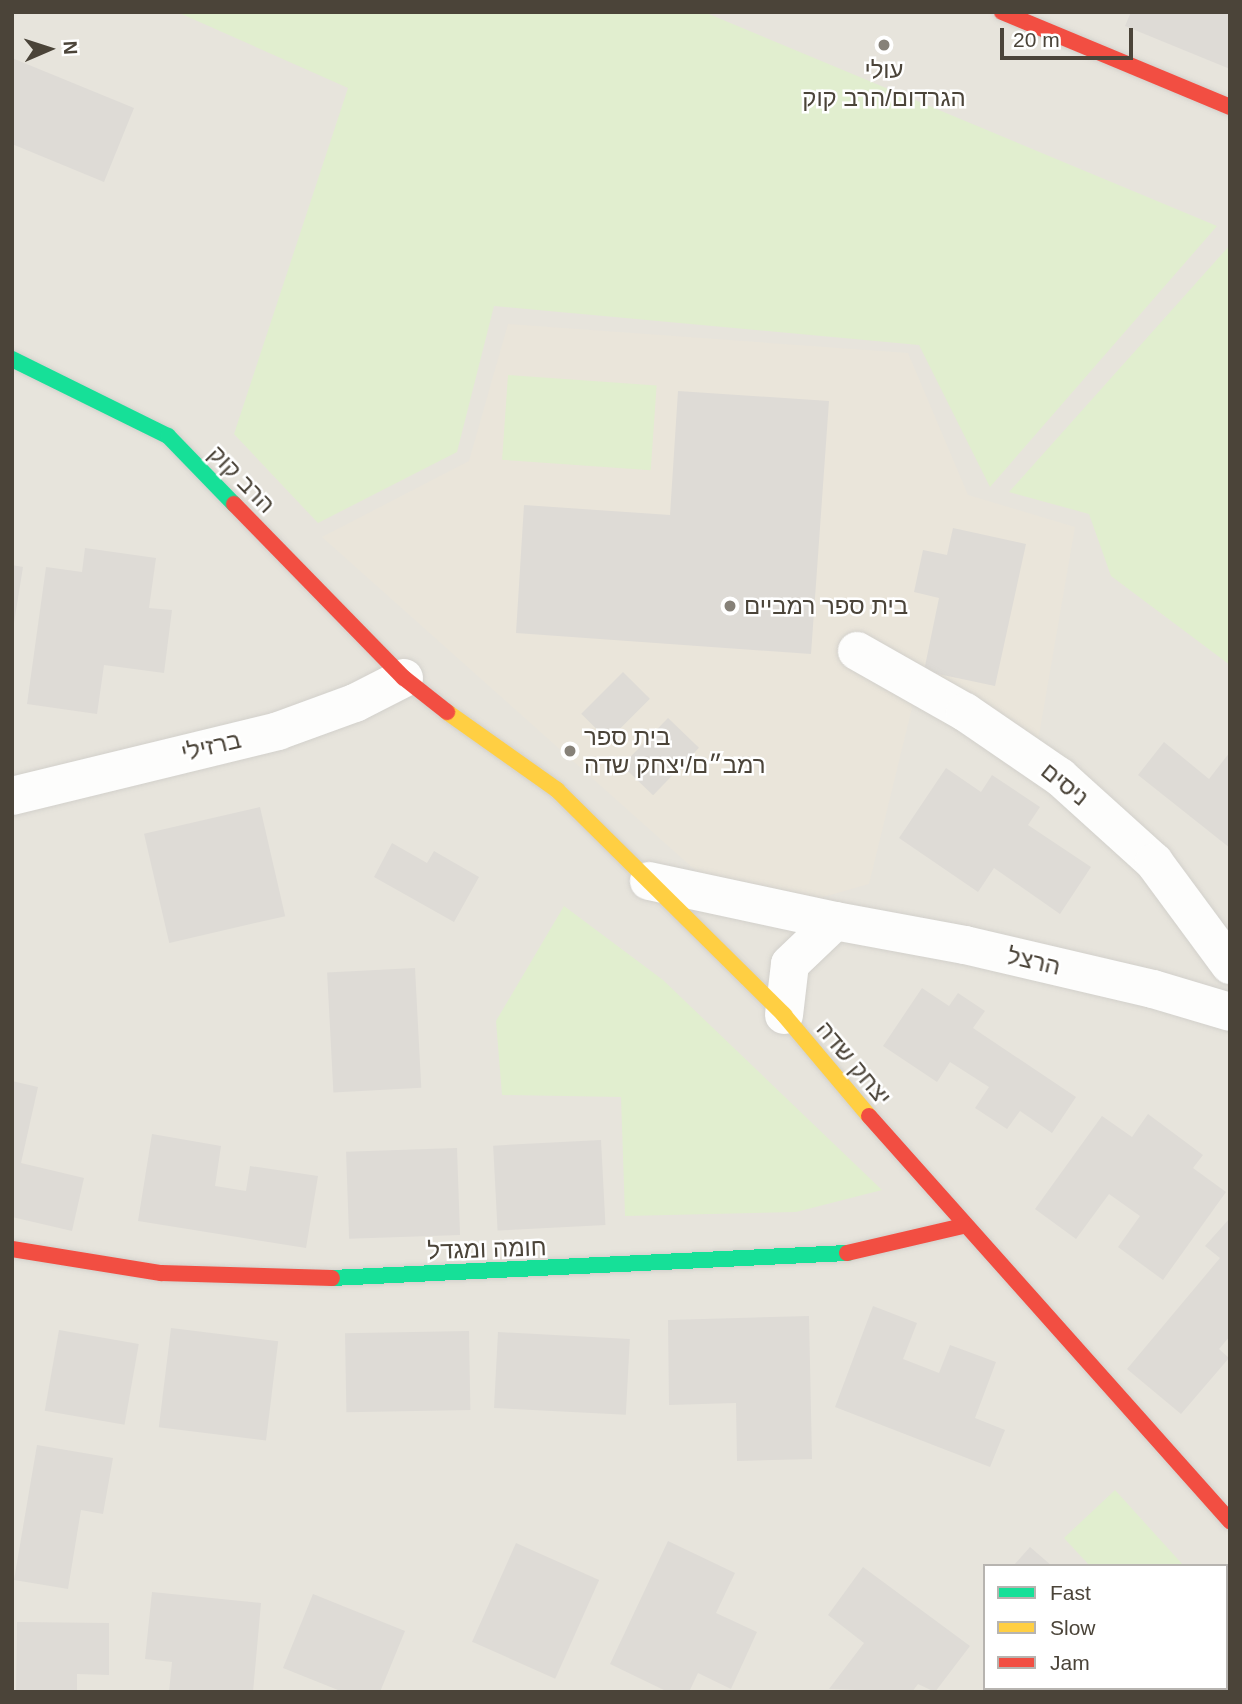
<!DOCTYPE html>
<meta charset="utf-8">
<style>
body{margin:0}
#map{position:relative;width:1242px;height:1704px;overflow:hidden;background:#f4f2ee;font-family:Arial,Heebo,sans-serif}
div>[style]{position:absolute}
.residential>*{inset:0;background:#e7e4dc}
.education>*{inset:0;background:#eae5da}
.green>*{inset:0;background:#e1eecf;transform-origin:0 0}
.building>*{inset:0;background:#dedbd6;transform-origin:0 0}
.roads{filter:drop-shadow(0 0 2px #d2d0cb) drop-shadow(0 0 2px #d2d0cb)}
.street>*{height:38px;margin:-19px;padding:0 19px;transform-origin:19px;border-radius:19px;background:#fdfdfc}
.fast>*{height:16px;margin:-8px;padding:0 8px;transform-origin:8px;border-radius:8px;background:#16e098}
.slow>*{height:16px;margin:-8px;padding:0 8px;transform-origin:8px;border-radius:8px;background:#ffcf43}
.jam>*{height:16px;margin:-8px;padding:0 8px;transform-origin:8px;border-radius:8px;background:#f24e42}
.dots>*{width:19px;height:19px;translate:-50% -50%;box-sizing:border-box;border:4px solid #fff;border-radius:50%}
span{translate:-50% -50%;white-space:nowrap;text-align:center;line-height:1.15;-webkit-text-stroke:5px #fff;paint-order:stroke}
.poi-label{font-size:24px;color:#4b4439}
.left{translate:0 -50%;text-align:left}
.street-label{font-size:24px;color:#4b4439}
.frame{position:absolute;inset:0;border:14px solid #4b4439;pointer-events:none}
.legend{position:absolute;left:983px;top:1564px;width:245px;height:126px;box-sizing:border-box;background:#fff;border:2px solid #b7b4b0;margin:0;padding:9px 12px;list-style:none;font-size:21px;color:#4b4439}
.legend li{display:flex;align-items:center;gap:14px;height:35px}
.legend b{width:35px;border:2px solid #b7b4b0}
.north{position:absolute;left:14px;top:14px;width:70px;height:70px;-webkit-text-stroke:5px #fff;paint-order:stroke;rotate:87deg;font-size:19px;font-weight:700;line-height:28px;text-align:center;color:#4b4439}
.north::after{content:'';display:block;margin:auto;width:24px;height:32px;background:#4b4439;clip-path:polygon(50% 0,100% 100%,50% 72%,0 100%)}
.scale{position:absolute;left:1000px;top:28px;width:133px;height:32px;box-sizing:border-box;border:4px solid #4b4439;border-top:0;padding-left:9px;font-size:21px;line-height:24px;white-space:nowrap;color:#4b4439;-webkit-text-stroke:5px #fff;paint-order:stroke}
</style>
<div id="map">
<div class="residential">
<div style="clip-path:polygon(evenodd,12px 12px,1230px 12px,1230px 1692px,12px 1692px,12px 12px,985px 1566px,1226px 1566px,1226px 1688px,985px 1688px,985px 1566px)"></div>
</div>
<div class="education">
<div style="clip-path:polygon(508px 324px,908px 353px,968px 495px,1075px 527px,1038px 741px,920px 675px,869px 884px,785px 908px,722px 894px,322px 537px,469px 461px)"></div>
</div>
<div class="green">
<div style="clip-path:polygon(177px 12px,704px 12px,1217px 226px,990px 487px,919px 345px,494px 306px,457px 452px,318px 523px,234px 434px,348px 88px)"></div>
<div style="clip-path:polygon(1230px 245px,1230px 665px,1111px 576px,1089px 514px,1009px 492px)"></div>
<div style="left:508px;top:375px;width:149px;height:85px;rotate:4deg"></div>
<div style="clip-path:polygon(564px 906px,663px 980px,882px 1190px,796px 1212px,625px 1216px,621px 1097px,502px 1095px,496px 1021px)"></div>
<div style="clip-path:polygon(1115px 1490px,1184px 1566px,1090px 1566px,1064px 1538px)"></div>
<div style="clip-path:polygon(1226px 1611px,1230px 1692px,1202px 1692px,1226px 1688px)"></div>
</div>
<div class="building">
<div style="clip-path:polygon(1131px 12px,1230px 12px,1230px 69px,1125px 26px)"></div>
<div style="clip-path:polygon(12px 58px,134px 108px,104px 182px,12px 144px)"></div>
<div style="clip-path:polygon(678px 391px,829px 401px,811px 654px,516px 633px,524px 505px,670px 515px)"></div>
<div style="clip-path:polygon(953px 528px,1026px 544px,995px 686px,924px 671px,939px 598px,914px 592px,923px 550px,947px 555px)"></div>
<div style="clip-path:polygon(85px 548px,156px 558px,149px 608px,172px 610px,164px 673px,104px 665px,97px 714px,27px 704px,46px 567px,82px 572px)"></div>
<div style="clip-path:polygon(12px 565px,23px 567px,14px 623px,12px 622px)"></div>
<div style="left:623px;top:672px;width:38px;height:59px;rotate:45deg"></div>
<div style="left:668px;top:718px;width:43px;height:66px;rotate:44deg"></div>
<div style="clip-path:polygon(1164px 742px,1209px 779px,1230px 752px,1230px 848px,1138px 775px)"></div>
<div style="clip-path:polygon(946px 768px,981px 792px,992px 775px,1040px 807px,1028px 825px,1091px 867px,1060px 914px,994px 868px,978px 892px,899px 838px)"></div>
<div style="left:260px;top:807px;width:112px;height:119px;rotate:77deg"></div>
<div style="clip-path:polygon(392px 843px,427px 863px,434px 851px,479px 877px,454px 922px,374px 877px)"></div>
<div style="left:415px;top:968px;width:120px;height:88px;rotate:87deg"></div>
<div style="clip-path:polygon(922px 988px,949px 1006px,958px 993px,985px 1011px,973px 1028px,1076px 1097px,1052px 1133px,1020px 1111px,1007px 1129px,975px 1108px,989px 1087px,950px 1062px,937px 1082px,883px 1046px)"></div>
<div style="clip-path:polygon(12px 1081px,38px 1087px,21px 1163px,84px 1178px,72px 1231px,12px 1217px)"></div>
<div style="clip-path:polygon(1148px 1114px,1203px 1155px,1193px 1168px,1226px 1192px,1163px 1280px,1118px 1247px,1140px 1216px,1109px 1194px,1076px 1239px,1035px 1209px,1102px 1116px,1132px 1137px)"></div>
<div style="clip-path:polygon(152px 1134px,221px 1146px,215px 1186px,246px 1191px,250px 1166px,318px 1176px,306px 1248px,138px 1221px)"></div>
<div style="left:601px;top:1140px;width:85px;height:108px;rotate:87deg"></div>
<div style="left:457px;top:1148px;width:87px;height:111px;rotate:88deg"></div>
<div style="clip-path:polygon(1230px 1218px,1230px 1336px,1219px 1349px,1229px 1358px,1181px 1414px,1127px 1369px,1220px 1258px,1205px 1246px)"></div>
<div style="clip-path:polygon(873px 1306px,917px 1323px,903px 1359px,939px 1373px,950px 1345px,996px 1362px,975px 1418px,1005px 1430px,990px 1467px,835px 1407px)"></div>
<div style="clip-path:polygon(809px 1316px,812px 1459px,737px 1461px,736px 1403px,669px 1405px,668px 1320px)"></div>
<div style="left:171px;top:1328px;width:108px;height:100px;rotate:7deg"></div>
<div style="left:59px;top:1330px;width:81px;height:82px;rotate:10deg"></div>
<div style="left:469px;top:1331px;width:79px;height:124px;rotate:89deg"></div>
<div style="left:498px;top:1332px;width:132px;height:76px;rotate:3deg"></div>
<div style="clip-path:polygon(37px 1445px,113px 1458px,103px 1514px,81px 1510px,68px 1589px,14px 1580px)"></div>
<div style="clip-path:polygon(668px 1541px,735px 1573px,716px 1613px,757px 1632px,731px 1689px,698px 1673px,689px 1692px,668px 1692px,610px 1664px)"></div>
<div style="left:516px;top:1543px;width:91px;height:108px;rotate:24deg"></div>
<div style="clip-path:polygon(1030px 1547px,1052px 1566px,1013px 1566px)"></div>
<div style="clip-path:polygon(863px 1567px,970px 1646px,935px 1692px,918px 1684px,912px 1692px,829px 1689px,864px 1643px,828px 1615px)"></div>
<div style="clip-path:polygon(152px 1592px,261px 1603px,253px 1692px,169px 1692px,172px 1662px,145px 1659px)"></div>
<div style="clip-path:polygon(313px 1594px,405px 1631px,380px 1692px,343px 1692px,283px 1668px)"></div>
<div style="clip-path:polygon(17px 1622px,109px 1623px,109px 1675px,77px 1674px,77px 1692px,16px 1692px)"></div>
<div style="clip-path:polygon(1027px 1688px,1126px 1688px,1122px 1692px)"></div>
</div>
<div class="roads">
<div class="street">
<div style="left:857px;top:651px;width:124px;rotate:29.5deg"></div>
<div style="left:965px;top:712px;width:115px;rotate:34.4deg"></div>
<div style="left:1060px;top:777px;width:127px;rotate:42.1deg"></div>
<div style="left:1154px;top:862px;width:128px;rotate:53.6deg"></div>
<div style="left:12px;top:796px;width:274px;rotate:-13.7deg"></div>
<div style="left:278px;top:731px;width:82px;rotate:-20deg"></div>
<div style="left:355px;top:703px;width:55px;rotate:-27deg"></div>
<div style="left:649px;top:881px;width:190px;rotate:12.1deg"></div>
<div style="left:784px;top:1015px;width:51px;rotate:-83.3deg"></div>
<div style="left:790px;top:964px;width:62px;rotate:-43.7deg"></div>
<div style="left:835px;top:921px;width:132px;rotate:10.5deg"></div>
<div style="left:965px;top:945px;width:193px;rotate:13.2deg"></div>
<div style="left:1153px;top:989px;width:80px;rotate:16.6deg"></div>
</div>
<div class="fast">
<div style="left:12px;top:359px;width:174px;rotate:26.3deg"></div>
<div style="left:168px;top:436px;width:95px;rotate:45.9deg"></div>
<div style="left:332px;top:1278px;width:516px;rotate:-2.78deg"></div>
</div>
<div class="slow">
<div style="left:447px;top:712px;width:135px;rotate:35.3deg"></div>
<div style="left:557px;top:790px;width:320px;rotate:44.7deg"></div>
<div style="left:784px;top:1015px;width:132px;rotate:49.9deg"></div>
</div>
<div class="jam">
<div style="left:1002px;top:12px;width:247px;rotate:22.6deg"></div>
<div style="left:234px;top:504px;width:243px;rotate:45.7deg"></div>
<div style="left:404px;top:678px;width:55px;rotate:38.3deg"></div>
<div style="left:869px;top:1116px;width:543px;rotate:48.29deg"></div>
<div style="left:12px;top:1249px;width:151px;rotate:9.2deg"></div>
<div style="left:161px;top:1273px;width:171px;rotate:1.7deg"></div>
<div style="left:847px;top:1253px;width:119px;rotate:-13.1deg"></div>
</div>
</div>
<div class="dots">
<div style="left:884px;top:45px;background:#868178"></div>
<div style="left:730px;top:606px;background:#868178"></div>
<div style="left:570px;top:751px;background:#868178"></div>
</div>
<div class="poi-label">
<span style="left:884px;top:84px">עולי<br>הגרדום/הרב קוק</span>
<span class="left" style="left:744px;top:606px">בית ספר רמביים</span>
<span class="left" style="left:584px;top:751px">בית ספר<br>רמב״ם/יצחק שדה</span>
</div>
<div class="street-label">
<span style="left:242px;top:479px;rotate:46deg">הרב קוק</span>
<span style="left:211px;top:746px;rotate:-13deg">ברזילי</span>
<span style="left:1065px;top:784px;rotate:39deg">ניסים</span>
<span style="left:1034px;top:961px;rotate:13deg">הרצל</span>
<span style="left:854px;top:1063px;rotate:50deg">יצחק שדה</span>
<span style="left:487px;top:1249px;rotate:-2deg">חומה ומגדל</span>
</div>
<div class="frame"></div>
<ul class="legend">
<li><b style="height:9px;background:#16e098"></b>Fast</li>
<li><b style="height:9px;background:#ffcf43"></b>Slow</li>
<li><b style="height:9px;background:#f24e42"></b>Jam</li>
</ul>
<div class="north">N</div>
<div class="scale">20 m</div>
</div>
